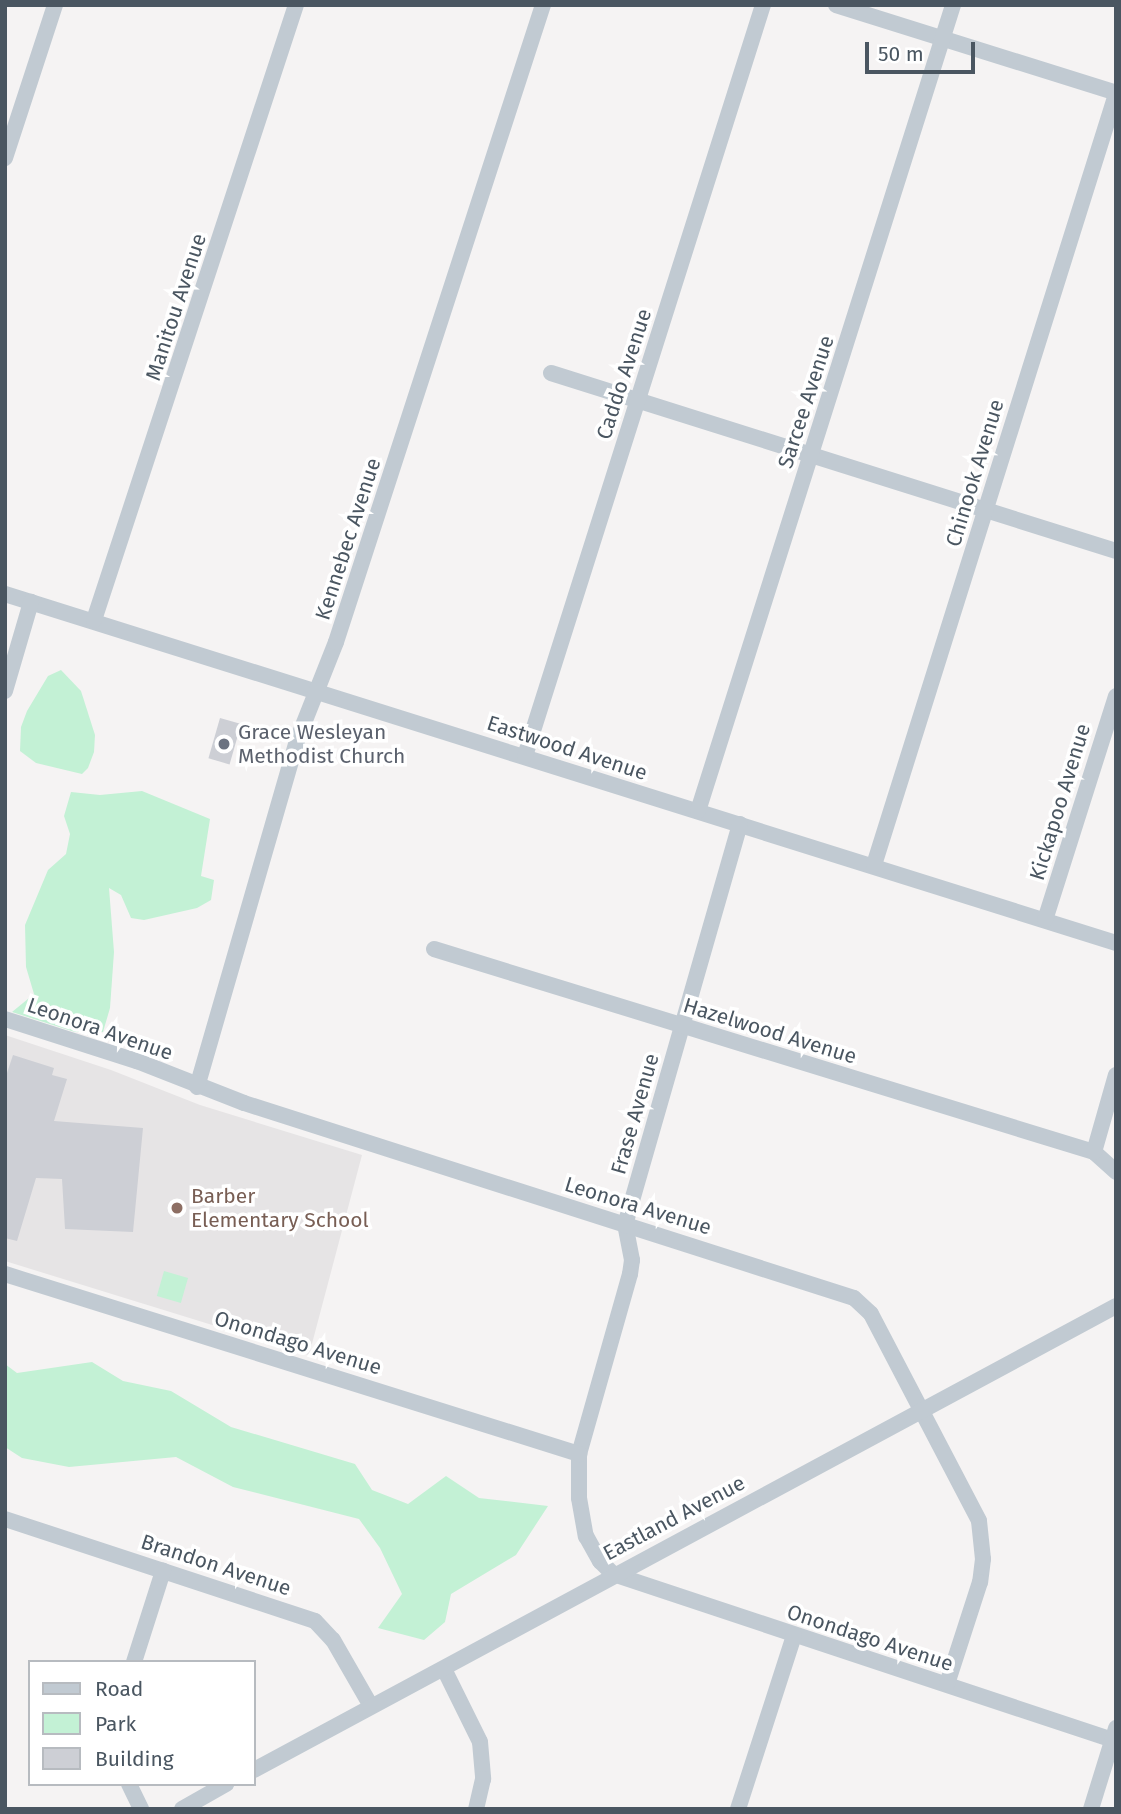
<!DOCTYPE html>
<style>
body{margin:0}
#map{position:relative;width:1121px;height:1814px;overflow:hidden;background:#f5f3f3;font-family:"Fira Sans",sans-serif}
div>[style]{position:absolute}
.education>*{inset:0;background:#e6e4e5}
.green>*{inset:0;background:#c3f1d5;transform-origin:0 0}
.building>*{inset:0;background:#cdcfd5;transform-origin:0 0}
.minor>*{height:16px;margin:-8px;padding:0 8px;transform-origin:8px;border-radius:8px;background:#c1cad2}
.dots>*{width:19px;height:19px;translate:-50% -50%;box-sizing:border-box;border:4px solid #fff;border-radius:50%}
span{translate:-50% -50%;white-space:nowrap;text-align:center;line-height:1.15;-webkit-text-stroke:7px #fff;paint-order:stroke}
.street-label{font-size:21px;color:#4a5661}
.worship-label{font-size:21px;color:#5b616d}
.left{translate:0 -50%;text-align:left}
.education-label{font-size:21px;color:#785e54}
.frame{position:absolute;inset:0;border:7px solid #4a5661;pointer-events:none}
.legend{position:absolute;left:28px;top:1660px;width:228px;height:126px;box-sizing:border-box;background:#fff;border:2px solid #b7bbc0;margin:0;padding:9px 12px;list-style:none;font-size:21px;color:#4a5661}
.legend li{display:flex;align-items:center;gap:14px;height:35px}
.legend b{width:35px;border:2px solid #b7bbc0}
.scale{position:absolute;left:865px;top:42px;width:110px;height:32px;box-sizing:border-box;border:4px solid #4a5661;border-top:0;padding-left:9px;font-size:21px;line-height:24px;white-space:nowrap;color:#4a5661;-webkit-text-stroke:5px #fff;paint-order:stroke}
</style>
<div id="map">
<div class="education">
<div style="clip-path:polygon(5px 1035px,111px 1070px,200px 1105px,362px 1155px,309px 1355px,5px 1261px)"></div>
</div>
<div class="green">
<div style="clip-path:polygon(61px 670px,81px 691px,95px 735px,94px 752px,88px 768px,82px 774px,36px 763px,20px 751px,21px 727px,27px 711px,48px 676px)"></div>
<div style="clip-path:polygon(142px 791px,210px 819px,201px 876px,214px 880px,211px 900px,197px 908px,144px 920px,131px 918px,121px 895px,109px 888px,114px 952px,110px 1008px,103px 1032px,75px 1032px,12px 1012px,34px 994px,26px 967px,25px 925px,48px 870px,66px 854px,70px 834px,64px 816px,71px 792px,100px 795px)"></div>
<div style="left:164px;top:1271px;width:25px;height:26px;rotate:16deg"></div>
<div style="clip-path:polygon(92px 1362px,123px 1381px,171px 1391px,231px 1427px,355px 1464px,372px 1490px,408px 1504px,446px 1476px,479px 1498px,548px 1506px,516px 1555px,451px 1594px,445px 1622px,424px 1640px,378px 1628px,402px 1594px,380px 1548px,359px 1519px,233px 1487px,176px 1457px,69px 1467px,22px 1458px,5px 1447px,5px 1364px,17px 1373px)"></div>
</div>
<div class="building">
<div style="left:220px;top:718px;width:22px;height:42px;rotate:16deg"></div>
<div style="clip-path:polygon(13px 1055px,54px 1068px,52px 1075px,67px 1079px,54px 1121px,143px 1128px,133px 1232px,65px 1229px,62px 1179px,36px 1178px,17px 1241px,5px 1238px,5px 1079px)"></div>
</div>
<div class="minor">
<div style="left:836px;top:5px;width:294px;rotate:17.4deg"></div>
<div style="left:5px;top:158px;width:161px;rotate:-71.9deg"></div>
<div style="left:551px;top:373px;width:592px;rotate:17.49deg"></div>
<div style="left:5px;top:594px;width:1165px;rotate:17.44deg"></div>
<div style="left:94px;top:620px;width:647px;rotate:-71.82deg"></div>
<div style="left:5px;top:691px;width:93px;rotate:-73.7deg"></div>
<div style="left:525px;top:756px;width:788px;rotate:-72.42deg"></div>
<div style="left:698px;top:811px;width:845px;rotate:-72.44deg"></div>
<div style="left:740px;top:824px;width:416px;rotate:106deg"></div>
<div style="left:625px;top:1224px;width:37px;rotate:79deg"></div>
<div style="left:632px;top:1260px;width:14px;rotate:98deg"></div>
<div style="left:630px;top:1274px;width:187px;rotate:105.8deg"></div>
<div style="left:579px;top:1454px;width:44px;rotate:90deg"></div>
<div style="left:579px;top:1498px;width:39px;rotate:80deg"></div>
<div style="left:586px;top:1536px;width:29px;rotate:61deg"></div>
<div style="left:600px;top:1561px;width:18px;rotate:45deg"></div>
<div style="left:613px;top:1574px;width:530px;rotate:18.37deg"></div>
<div style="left:874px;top:865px;width:808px;rotate:-72.57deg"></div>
<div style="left:1045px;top:920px;width:235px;rotate:-72.4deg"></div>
<div style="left:434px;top:949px;width:691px;rotate:17.1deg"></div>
<div style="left:1094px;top:1152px;width:30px;rotate:42deg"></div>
<div style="left:5px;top:1019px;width:139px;rotate:17.7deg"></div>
<div style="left:137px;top:1061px;width:115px;rotate:21.4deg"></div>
<div style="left:244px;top:1103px;width:640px;rotate:17.73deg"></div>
<div style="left:854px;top:1298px;width:23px;rotate:43deg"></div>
<div style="left:871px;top:1314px;width:233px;rotate:62.4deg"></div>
<div style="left:979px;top:1521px;width:38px;rotate:84deg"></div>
<div style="left:983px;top:1559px;width:23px;rotate:97deg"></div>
<div style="left:980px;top:1582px;width:107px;rotate:107.9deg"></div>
<div style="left:197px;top:1087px;width:363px;rotate:-73.9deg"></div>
<div style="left:298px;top:738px;width:103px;rotate:-68.4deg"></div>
<div style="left:336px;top:642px;width:670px;rotate:-72deg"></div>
<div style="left:1094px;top:1152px;width:80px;rotate:-74.1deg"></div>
<div style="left:5px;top:1274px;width:602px;rotate:17.41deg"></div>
<div style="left:5px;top:1519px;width:326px;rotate:18.2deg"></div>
<div style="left:315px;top:1621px;width:26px;rotate:47deg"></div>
<div style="left:333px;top:1640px;width:76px;rotate:60.1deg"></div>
<div style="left:134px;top:1662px;width:96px;rotate:-72.3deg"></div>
<div style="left:444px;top:1669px;width:81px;rotate:63.7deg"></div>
<div style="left:480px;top:1742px;width:37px;rotate:85deg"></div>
<div style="left:483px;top:1779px;width:31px;rotate:103deg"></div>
<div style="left:254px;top:1770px;width:979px;rotate:-28.29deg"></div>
<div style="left:129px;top:1784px;width:28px;rotate:64deg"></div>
<div style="left:182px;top:1809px;width:51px;rotate:-29.6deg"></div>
<div style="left:738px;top:1809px;width:182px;rotate:-72.1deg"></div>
<div style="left:1091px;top:1809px;width:85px;rotate:-72.8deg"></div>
</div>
<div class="dots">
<div style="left:224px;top:744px;background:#6b7280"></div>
<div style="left:177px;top:1208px;background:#8d6e63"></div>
</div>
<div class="street-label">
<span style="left:176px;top:307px;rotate:-72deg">Manitou Avenue</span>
<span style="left:624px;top:374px;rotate:-72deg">Caddo Avenue</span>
<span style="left:806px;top:402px;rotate:-72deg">Sarcee Avenue</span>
<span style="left:975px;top:473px;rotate:-73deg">Chinook Avenue</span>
<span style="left:348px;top:539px;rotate:-72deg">Kennebec Avenue</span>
<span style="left:567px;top:748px;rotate:18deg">Eastwood Avenue</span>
<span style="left:1060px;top:802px;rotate:-73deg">Kickapoo Avenue</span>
<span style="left:100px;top:1029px;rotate:19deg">Leonora Avenue</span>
<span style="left:770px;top:1031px;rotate:17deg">Hazelwood Avenue</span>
<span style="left:635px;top:1114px;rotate:-74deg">Frase Avenue</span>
<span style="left:638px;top:1206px;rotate:17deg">Leonora Avenue</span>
<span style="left:298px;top:1343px;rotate:17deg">Onondago Avenue</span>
<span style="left:674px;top:1518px;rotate:-28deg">Eastland Avenue</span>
<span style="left:216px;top:1565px;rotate:18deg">Brandon Avenue</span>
<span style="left:870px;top:1638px;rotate:18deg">Onondago Avenue</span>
</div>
<div class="worship-label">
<span class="left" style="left:238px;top:744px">Grace Wesleyan<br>Methodist Church</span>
</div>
<div class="education-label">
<span class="left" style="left:191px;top:1208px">Barber<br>Elementary School</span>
</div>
<div class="frame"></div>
<ul class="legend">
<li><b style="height:9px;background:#c1cad2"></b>Road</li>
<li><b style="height:19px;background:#c3f1d5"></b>Park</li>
<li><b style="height:19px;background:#cdcfd5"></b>Building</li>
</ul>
<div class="scale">50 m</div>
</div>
